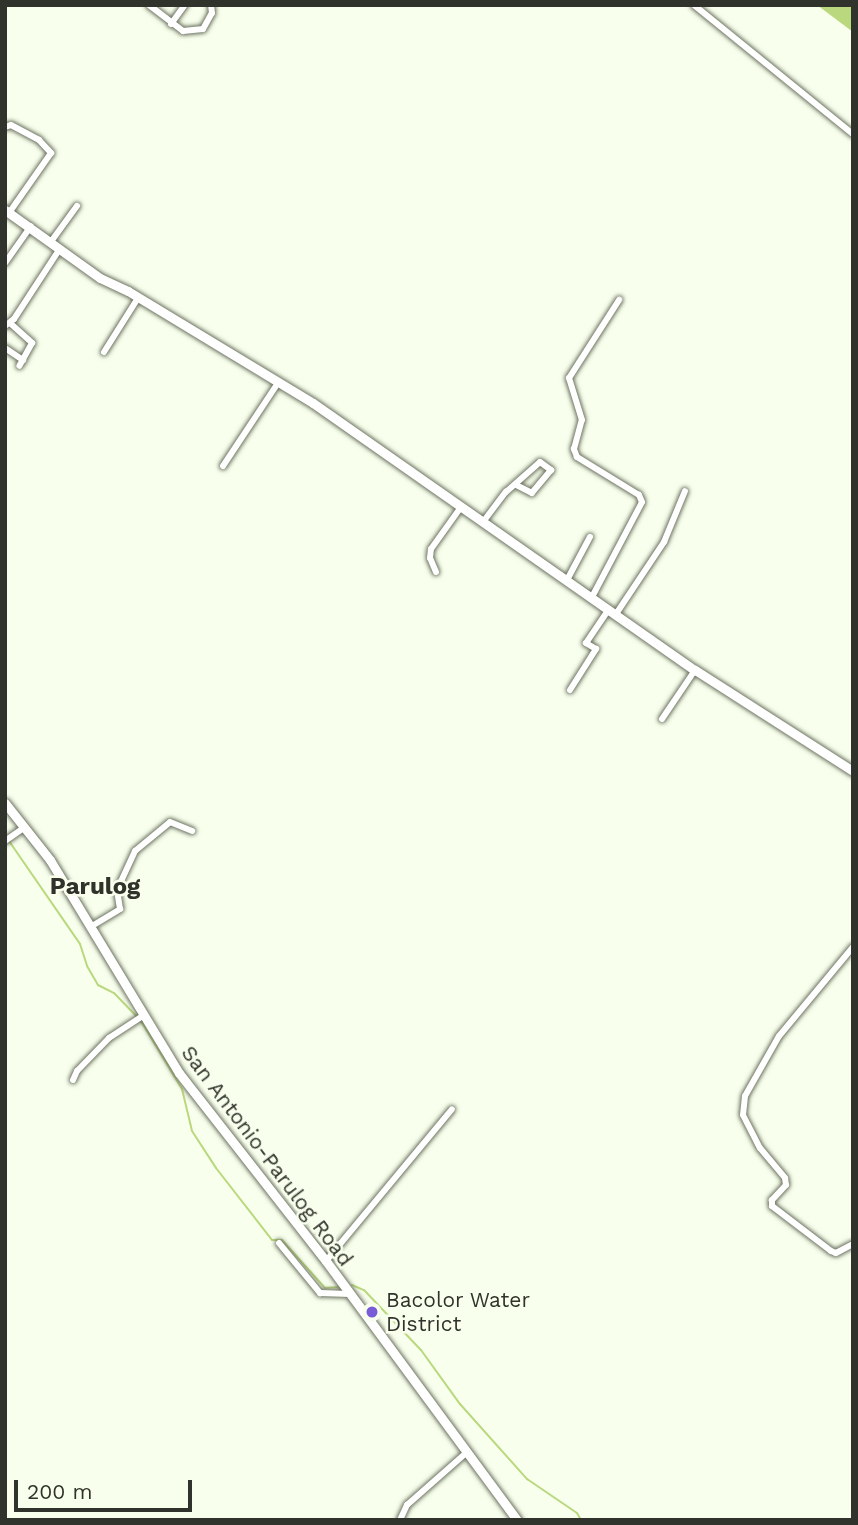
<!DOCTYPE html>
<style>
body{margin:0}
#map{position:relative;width:858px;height:1525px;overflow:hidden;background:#f8ffed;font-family:"Work Sans",sans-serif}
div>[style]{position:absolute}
.water>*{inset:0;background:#bad87d}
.stream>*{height:2px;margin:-1px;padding:0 1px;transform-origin:1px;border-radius:1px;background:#bad87d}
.roads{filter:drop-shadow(0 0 2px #6d7461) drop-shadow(0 0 2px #6d7461)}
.street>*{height:6px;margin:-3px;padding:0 3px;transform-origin:3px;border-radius:3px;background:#fff}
.secondary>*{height:9px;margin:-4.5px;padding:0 4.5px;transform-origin:4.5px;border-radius:4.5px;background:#fff}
.dots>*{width:19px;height:19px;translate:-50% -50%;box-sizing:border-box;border:4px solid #f8ffed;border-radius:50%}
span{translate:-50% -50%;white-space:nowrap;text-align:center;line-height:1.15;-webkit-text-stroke:5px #f8ffed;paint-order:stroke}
.street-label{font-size:21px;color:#30332b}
.poi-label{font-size:21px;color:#30332b}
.left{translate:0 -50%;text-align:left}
.quarter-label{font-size:24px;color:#30332b;font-weight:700}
.frame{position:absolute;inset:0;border:7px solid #30332b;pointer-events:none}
.scale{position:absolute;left:14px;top:1480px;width:178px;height:32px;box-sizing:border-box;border:4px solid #30332b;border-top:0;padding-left:9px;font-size:21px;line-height:24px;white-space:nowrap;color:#30332b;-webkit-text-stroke:5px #f8ffed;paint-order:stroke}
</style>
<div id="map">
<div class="water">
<div style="clip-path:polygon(817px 5px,853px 5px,853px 32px)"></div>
</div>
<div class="stream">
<div style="left:9px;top:841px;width:125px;rotate:55.4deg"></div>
<div style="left:80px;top:944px;width:23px;rotate:72deg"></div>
<div style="left:87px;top:966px;width:22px;rotate:60deg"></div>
<div style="left:98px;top:985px;width:18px;rotate:27deg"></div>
<div style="left:114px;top:993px;width:33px;rotate:46deg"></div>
<div style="left:141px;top:1021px;width:79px;rotate:58.9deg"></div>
<div style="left:182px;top:1089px;width:43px;rotate:76.6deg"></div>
<div style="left:192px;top:1131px;width:44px;rotate:57deg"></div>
<div style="left:216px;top:1168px;width:91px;rotate:52.1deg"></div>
<div style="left:272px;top:1240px;width:10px"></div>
<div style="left:282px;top:1240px;width:64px;rotate:48.1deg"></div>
<div style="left:325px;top:1288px;width:13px;rotate:-4deg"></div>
<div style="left:352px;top:1285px;width:13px;rotate:23deg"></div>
<div style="left:364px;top:1290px;width:83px;rotate:46.5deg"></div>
<div style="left:421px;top:1350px;width:67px;rotate:54.2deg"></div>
<div style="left:460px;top:1404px;width:101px;rotate:48.2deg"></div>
<div style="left:527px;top:1479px;width:60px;rotate:34.2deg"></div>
<div style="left:577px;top:1513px;width:8px;rotate:60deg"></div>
</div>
<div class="roads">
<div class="street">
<div style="left:149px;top:5px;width:43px;rotate:37.4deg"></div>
<div style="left:183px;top:31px;width:20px;rotate:-6deg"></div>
<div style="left:203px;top:29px;width:18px;rotate:-61deg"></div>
<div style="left:212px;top:13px;width:8px;rotate:-97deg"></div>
<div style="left:694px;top:5px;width:205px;rotate:39.1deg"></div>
<div style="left:171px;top:24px;width:24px;rotate:-54deg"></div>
<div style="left:5px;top:127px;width:6px;rotate:-18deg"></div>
<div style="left:11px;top:125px;width:32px;rotate:28deg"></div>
<div style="left:39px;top:140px;width:18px;rotate:47deg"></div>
<div style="left:51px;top:153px;width:73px;rotate:125deg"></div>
<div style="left:50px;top:243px;width:46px;rotate:-53.9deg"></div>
<div style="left:5px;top:263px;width:45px;rotate:-54.9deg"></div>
<div style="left:10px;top:323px;width:30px;rotate:42deg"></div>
<div style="left:32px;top:343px;width:26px;rotate:119deg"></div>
<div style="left:5px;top:326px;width:11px;rotate:-38deg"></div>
<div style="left:14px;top:319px;width:82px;rotate:-56.9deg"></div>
<div style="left:5px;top:348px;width:22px;rotate:34deg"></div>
<div style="left:104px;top:352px;width:64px;rotate:-57.8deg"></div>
<div style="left:223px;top:466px;width:100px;rotate:-56.5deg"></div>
<div style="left:483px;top:522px;width:38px;rotate:-53deg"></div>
<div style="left:506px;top:492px;width:45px;rotate:-41.4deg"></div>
<div style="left:540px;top:462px;width:14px;rotate:36deg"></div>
<div style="left:551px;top:470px;width:30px;rotate:130deg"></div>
<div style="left:532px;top:493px;width:18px;rotate:-153deg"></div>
<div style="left:436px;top:572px;width:15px;rotate:-113deg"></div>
<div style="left:430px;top:558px;width:9px;rotate:-84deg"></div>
<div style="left:431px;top:549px;width:52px;rotate:-54.5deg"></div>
<div style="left:567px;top:580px;width:49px;rotate:-61.9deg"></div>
<div style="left:592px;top:597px;width:107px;rotate:-62.2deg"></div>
<div style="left:642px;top:502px;width:8px;rotate:-113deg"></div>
<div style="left:639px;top:495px;width:73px;rotate:-148.5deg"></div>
<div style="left:577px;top:457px;width:9px;rotate:-111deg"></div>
<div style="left:574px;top:449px;width:30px;rotate:-75deg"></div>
<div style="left:582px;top:420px;width:44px;rotate:-107.2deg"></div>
<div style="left:569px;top:378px;width:93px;rotate:-57.3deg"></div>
<div style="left:616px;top:614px;width:87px;rotate:-56.3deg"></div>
<div style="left:664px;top:542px;width:55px;rotate:-67.6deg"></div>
<div style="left:570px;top:690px;width:49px;rotate:-57.6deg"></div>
<div style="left:596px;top:649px;width:12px;rotate:-149deg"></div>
<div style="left:586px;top:643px;width:41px;rotate:-55.9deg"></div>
<div style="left:662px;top:719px;width:59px;rotate:-56deg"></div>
<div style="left:5px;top:841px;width:24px;rotate:-35deg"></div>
<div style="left:92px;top:926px;width:33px;rotate:-31deg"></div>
<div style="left:120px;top:909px;width:19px;rotate:-99deg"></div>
<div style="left:117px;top:890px;width:43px;rotate:-65.2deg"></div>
<div style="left:135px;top:851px;width:45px;rotate:-39.6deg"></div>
<div style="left:170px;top:822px;width:24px;rotate:22deg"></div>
<div style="left:853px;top:947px;width:116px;rotate:129.7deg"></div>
<div style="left:779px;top:1036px;width:69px;rotate:119.5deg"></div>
<div style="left:745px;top:1096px;width:19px;rotate:96deg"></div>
<div style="left:743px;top:1115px;width:37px;rotate:63deg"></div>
<div style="left:760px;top:1148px;width:39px;rotate:50deg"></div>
<div style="left:785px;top:1178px;width:7px;rotate:82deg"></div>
<div style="left:786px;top:1185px;width:21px;rotate:133deg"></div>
<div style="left:772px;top:1200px;width:6px;rotate:90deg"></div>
<div style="left:772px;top:1206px;width:74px;rotate:37.3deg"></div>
<div style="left:831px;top:1251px;width:5px;rotate:22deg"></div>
<div style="left:836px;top:1253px;width:19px;rotate:-28deg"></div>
<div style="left:73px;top:1080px;width:10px;rotate:-66deg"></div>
<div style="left:77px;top:1071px;width:46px;rotate:-45.9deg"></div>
<div style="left:109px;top:1038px;width:42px;rotate:-33.3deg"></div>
<div style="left:279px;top:1243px;width:65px;rotate:50.6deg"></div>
<div style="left:320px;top:1293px;width:30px;rotate:2deg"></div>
<div style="left:326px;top:1261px;width:197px;rotate:-50.3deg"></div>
<div style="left:400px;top:1520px;width:17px;rotate:-65deg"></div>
<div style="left:407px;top:1505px;width:79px;rotate:-41.4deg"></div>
</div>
<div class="secondary">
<div style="left:5px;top:210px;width:117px;rotate:35.6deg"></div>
<div style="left:100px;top:278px;width:31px;rotate:25deg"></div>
<div style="left:128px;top:291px;width:216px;rotate:31.2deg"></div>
<div style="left:313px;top:403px;width:466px;rotate:35deg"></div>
<div style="left:695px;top:670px;width:188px;rotate:32.6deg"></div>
<div style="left:5px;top:803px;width:73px;rotate:51.7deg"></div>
<div style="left:50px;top:860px;width:249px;rotate:58.8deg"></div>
<div style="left:179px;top:1073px;width:239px;rotate:52deg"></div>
<div style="left:326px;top:1261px;width:322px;rotate:53.6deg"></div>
</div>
</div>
<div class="dots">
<div style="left:372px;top:1312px;background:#795dd7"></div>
</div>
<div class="street-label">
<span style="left:267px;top:1156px;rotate:53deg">San Antonio-Parulog Road</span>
</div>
<div class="poi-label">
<span class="left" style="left:386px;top:1312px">Bacolor Water<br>District</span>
</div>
<div class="quarter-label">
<span style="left:95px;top:887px">Parulog</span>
</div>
<div class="frame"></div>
<div class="scale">200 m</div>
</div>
